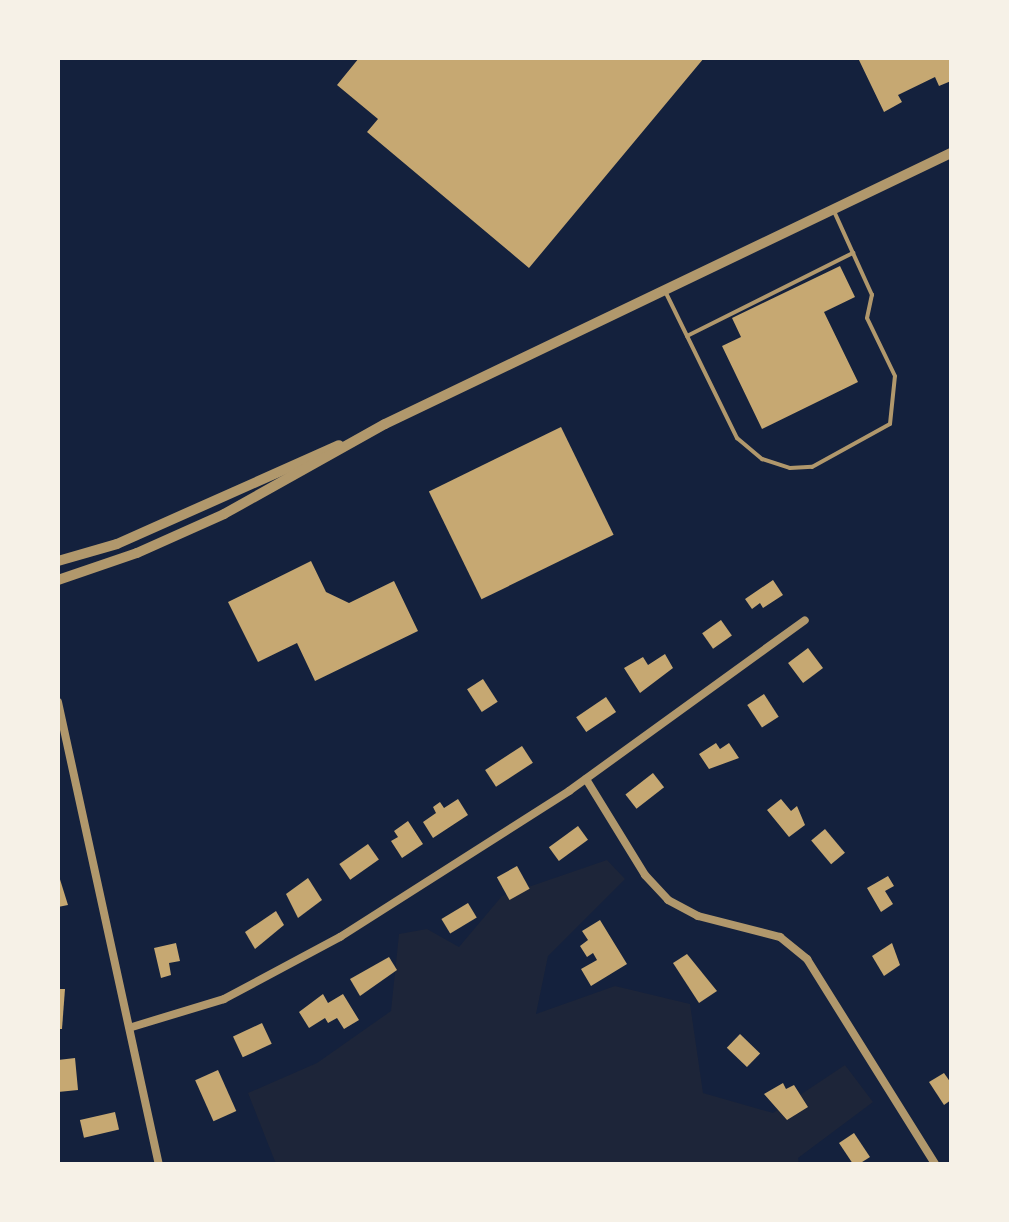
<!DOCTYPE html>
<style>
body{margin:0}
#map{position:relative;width:1009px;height:1222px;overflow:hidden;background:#14213d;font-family:"Golos Text",sans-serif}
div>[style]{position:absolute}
.green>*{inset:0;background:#1d2539}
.building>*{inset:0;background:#c6a872;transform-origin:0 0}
.service>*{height:4px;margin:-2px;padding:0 2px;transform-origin:2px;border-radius:2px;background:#b1986c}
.minor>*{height:8px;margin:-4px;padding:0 4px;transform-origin:4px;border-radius:4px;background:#b1986c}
.tertiary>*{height:10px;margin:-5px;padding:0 5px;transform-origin:5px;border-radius:5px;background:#b1986c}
span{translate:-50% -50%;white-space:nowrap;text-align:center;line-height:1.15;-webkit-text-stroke:6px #f6f1e7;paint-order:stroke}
.frame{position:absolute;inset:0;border:60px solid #f6f1e7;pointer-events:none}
</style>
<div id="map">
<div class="green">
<div style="clip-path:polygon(607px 860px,625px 879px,548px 956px,536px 1014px,615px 986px,690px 1004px,703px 1093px,773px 1113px,845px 1065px,873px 1102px,798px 1158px,799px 1164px,276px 1164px,248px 1093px,317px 1063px,391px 1011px,399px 934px,427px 929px,459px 947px,502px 896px)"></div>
</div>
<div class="building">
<div style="clip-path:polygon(359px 58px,704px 58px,529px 268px,367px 132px,378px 119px,337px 85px)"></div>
<div style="clip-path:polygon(858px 58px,951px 58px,951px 81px,939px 86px,935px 77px,898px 95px,902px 102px,884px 112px)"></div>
<div style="clip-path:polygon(840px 266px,855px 297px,824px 312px,858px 382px,762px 429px,722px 346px,741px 337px,732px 318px)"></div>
<div style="left:561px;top:427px;width:120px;height:147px;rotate:64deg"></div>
<div style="clip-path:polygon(311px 561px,326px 592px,349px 603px,394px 581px,418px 631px,315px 681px,297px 643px,258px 662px,228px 602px)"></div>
<div style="clip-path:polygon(773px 580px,783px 595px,763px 608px,760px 603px,752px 609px,745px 599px)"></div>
<div style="left:721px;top:620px;width:19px;height:23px;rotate:55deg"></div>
<div style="left:808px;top:648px;width:25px;height:25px;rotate:53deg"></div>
<div style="clip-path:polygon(665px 654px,673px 668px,640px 693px,624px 668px,643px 657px,648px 665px)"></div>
<div style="left:483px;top:679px;width:27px;height:19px;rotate:57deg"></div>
<div style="left:764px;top:694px;width:27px;height:20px;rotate:57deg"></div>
<div style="left:606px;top:697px;width:18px;height:36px;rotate:56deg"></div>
<div style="clip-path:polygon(716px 743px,720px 749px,729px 743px,739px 758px,709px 769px,699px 754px)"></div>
<div style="left:522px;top:746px;width:20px;height:44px;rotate:57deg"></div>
<div style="left:653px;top:773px;width:18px;height:35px;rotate:52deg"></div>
<div style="clip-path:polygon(458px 799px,468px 815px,433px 838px,423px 822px,436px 813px,433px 807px,440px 802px,444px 808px)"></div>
<div style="clip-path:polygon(781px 799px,791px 811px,797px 806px,805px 825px,789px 837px,767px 810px)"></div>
<div style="clip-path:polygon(408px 821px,423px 844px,402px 858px,391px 841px,398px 837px,394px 831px)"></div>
<div style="left:578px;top:826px;width:17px;height:36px;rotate:54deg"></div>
<div style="left:825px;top:829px;width:31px;height:18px;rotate:50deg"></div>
<div style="left:368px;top:844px;width:19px;height:35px;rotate:55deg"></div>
<div style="left:517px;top:866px;width:26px;height:23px;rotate:61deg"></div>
<div style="clip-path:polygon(58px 873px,68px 905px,58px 907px)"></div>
<div style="clip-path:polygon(888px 876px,894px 886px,885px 891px,893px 904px,881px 912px,867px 888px)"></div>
<div style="clip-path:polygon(308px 878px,322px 900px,298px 918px,286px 894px)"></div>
<div style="left:468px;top:903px;width:17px;height:31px;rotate:59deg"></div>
<div style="clip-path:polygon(276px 911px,284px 925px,255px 949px,245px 932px)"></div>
<div style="clip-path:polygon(600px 920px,627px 964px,591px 986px,581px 969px,597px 960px,593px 953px,587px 957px,580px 946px,588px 940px,582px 931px)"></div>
<div style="clip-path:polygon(176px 943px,180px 961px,169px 963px,171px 975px,161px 978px,154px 948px)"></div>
<div style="clip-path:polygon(892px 943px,900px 965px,884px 976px,872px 956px)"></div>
<div style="clip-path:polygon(687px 954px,717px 991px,699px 1003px,673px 963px)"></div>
<div style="clip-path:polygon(389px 957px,397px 970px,360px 996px,350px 979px)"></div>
<div style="clip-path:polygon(58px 989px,65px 989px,62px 1029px,58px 1029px)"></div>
<div style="clip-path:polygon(323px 994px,328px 1003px,343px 994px,359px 1020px,344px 1029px,337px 1018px,328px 1023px,325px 1018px,309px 1028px,299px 1012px)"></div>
<div style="left:262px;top:1023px;width:23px;height:32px;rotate:65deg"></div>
<div style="left:740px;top:1034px;width:28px;height:19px;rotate:44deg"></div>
<div style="clip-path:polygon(75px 1058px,78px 1090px,58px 1092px,58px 1060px)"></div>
<div style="left:218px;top:1070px;width:45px;height:25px;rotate:66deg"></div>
<div style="clip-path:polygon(944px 1073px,951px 1083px,951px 1100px,944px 1105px,929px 1082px)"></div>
<div style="clip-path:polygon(783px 1083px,786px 1089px,794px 1085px,808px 1107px,787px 1120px,764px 1094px)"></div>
<div style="left:115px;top:1112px;width:18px;height:36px;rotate:77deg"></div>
<div style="clip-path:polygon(854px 1133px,870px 1157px,859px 1164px,853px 1164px,839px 1143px)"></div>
</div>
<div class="service">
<div style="left:665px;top:291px;width:164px;rotate:63.9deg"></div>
<div style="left:737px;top:438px;width:33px;rotate:40deg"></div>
<div style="left:762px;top:459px;width:29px;rotate:18deg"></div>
<div style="left:790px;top:468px;width:22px;rotate:-3deg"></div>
<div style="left:812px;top:467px;width:89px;rotate:-28.9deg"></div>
<div style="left:890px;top:424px;width:48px;rotate:-84.1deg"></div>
<div style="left:895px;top:376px;width:64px;rotate:-115.8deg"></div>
<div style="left:867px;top:318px;width:24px;rotate:-78deg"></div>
<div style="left:872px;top:295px;width:94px;rotate:-114.4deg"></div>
<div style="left:687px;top:336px;width:186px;rotate:-26.6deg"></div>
</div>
<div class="minor">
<div style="left:58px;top:702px;width:473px;rotate:77.7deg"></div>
<div style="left:586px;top:779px;width:113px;rotate:58.4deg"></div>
<div style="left:645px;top:875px;width:34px;rotate:47deg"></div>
<div style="left:668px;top:900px;width:34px;rotate:28deg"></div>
<div style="left:698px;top:916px;width:85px;rotate:14.4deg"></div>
<div style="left:780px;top:937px;width:35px;rotate:39deg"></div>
<div style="left:807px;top:959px;width:242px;rotate:58deg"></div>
<div style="left:132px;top:1027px;width:96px;rotate:-16.9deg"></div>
<div style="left:224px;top:999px;width:132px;rotate:-28.1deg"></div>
<div style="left:340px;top:937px;width:272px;rotate:-32.5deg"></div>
<div style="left:569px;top:791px;width:291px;rotate:-35.9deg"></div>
</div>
<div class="tertiary">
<div style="left:58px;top:561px;width:61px;rotate:-16.1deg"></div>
<div style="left:117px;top:544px;width:243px;rotate:-24deg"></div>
<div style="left:58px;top:580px;width:83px;rotate:-18.9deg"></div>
<div style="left:137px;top:553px;width:95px;rotate:-24.1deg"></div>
<div style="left:224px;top:514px;width:184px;rotate:-29.2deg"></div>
<div style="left:385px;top:424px;width:628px;rotate:-25.59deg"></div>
</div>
<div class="frame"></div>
</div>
